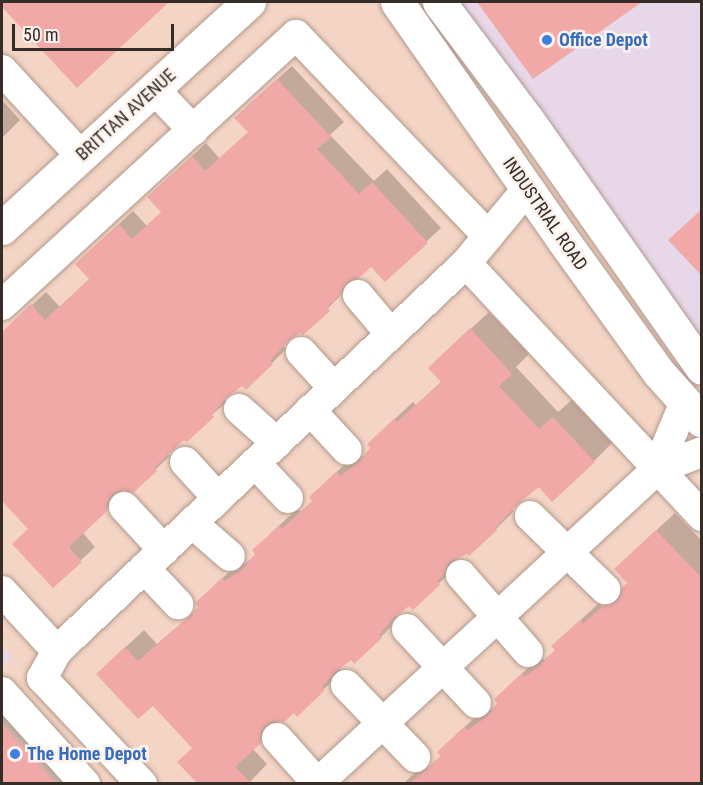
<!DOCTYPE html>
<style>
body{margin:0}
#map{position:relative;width:703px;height:785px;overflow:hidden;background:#fbe1d5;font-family:"Roboto Condensed",sans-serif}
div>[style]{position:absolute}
.commercial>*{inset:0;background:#e8d7e9}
.built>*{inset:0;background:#f4d4c4}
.shadow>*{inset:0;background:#0003}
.building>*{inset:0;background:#f0a9a6}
.roads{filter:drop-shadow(0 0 2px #b19a8e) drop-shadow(0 0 2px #b19a8e)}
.minor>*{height:30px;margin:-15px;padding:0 15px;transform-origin:15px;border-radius:15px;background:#fff}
.major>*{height:33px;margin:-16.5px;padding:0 16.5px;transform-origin:16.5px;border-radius:16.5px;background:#fff}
.dots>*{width:16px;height:16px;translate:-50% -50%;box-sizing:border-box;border:3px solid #fcf2ed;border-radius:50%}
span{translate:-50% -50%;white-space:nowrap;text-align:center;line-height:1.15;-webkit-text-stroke:5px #fcf2ed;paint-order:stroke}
.shop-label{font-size:18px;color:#366cbe;font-weight:700}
.left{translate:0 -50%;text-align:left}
.street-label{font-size:18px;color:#362c28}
.frame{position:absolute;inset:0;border:3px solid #362c28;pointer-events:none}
.scale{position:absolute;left:12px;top:24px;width:162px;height:27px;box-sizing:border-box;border:3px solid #362c28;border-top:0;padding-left:8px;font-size:18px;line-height:21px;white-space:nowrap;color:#362c28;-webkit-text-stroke:4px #fcf2ed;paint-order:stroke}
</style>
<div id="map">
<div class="commercial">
<div style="clip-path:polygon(439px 2px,701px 2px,701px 368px)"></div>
<div style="clip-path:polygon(2px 645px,13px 657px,2px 669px)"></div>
</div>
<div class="built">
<div style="clip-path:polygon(2px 2px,439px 2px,701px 368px,701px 783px,95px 783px,2px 683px,2px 669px,13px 657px,2px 645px)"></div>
</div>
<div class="shadow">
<div style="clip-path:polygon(2px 2px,167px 2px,77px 85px,2px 5px)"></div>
<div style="clip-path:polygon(479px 2px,639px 2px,534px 77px)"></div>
<div style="clip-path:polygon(292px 66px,344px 122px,330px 135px,374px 181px,387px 169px,441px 228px,386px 279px,372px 264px,303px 333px,300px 331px,291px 337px,283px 346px,286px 349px,272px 363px,231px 392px,224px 400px,227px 402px,167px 453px,170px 456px,132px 491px,121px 489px,121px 495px,82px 532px,95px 547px,53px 586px,29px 529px,2px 499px,2px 360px,4px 358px,2px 333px,46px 292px,60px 307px,90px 279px,91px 250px,133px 211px,147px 226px,163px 212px,163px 183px,206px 143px,220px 159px,249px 132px,250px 104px)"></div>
<div style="clip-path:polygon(2px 100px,20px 120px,2px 138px)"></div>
<div style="clip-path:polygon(489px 312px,529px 354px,516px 367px,558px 412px,572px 400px,612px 443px,594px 461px,539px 485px,512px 509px,514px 511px,496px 529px,462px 554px,454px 562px,457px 566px,413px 608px,410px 604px,396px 615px,399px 619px,381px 637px,339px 668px,342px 671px,324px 689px,278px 720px,279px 724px,253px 749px,267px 764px,248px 784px,199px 784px,179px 762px,194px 747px,116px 656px,144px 630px,157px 644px,198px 609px,215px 585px,241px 561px,244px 564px,255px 556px,272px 532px,297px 509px,301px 512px,314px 500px,329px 479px,355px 455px,358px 459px,369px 452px,387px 426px,413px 402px,416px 405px,442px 381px,448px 350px)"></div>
<div style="clip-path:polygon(675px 513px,702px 541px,702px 784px,403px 784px,425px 763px,429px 767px,442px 755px,457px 734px,483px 710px,486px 713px,497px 705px,514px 681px,541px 656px,544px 660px,557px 649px,572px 628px,599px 603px,602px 607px,629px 583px,634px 551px)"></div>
<div style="clip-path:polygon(2px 695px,83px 784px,2px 784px)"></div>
</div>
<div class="building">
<div style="clip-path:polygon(2px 2px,169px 2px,77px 88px,2px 7px)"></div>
<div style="clip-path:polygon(477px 2px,642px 2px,533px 79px)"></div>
<div style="clip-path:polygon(277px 79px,331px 137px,317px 149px,359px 194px,372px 182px,428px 243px,385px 282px,371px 267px,359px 278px,347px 282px,341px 294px,327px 307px,330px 311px,303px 335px,300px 333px,289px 340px,270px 361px,273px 364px,246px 390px,242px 386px,227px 397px,212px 415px,214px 417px,187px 442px,184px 440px,173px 450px,154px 468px,157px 471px,133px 493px,121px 490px,113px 494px,108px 501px,107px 511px,69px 547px,82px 562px,53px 588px,12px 544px,28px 529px,2px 501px,2px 332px,31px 304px,45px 320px,89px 279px,75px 264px,119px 224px,132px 239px,161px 212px,147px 197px,192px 156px,205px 171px,248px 132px,234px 118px)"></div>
<div style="clip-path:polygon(702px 209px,702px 276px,668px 240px)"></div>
<div style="clip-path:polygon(470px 328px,512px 374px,499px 386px,539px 429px,553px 417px,595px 462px,552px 502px,539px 487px,518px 504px,495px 528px,497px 530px,469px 556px,467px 554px,449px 562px,444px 574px,437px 581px,440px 585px,413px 610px,409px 606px,395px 617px,379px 635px,382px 638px,354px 664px,351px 660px,334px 673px,322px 687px,325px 690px,297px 717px,294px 713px,284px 722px,274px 721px,265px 726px,261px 733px,261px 743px,235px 767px,251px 783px,197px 783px,177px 762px,192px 748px,153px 706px,138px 719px,96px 674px,125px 647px,138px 661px,190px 616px,198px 607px,195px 603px,222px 578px,225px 581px,243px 568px,255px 554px,252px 550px,279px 526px,282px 529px,312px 501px,309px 497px,336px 472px,340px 476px,358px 463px,370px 448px,367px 444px,394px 419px,397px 422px,441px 382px,428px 368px)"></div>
<div style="clip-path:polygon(656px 530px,702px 578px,702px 783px,410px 783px,441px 756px,437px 752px,464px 727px,468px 730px,488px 715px,497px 703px,494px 699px,522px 673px,525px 677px,540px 665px,555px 650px,551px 646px,580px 620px,583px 624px,603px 606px,617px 601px,622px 588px,627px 583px,614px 569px)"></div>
<div style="clip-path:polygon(2px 724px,56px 783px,2px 783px)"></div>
</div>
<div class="roads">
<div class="minor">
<div style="left:2px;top:70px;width:117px;rotate:47.4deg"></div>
<div style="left:154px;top:89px;width:57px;rotate:46.4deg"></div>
<div style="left:466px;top:263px;width:346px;rotate:47deg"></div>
<div style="left:358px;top:295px;width:51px;rotate:49.8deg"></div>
<div style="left:2px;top:305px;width:399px;rotate:-42.6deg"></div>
<div style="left:296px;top:35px;width:278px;rotate:46.3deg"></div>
<div style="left:301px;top:352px;width:49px;rotate:47.5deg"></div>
<div style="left:239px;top:409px;width:51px;rotate:41.8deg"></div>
<div style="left:310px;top:410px;width:54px;rotate:47.2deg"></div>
<div style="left:185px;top:462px;width:49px;rotate:47.5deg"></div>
<div style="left:255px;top:463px;width:48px;rotate:46.7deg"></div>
<div style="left:657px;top:469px;width:73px;rotate:-67.3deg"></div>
<div style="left:124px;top:507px;width:59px;rotate:47.1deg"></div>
<div style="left:530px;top:516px;width:105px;rotate:44.2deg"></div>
<div style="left:192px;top:523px;width:50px;rotate:41deg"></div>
<div style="left:144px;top:568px;width:50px;rotate:46.6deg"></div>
<div style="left:461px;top:575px;width:102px;rotate:49deg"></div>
<div style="left:2px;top:591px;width:81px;rotate:47.5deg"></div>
<div style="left:57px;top:651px;width:564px;rotate:-43.49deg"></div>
<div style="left:466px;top:263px;width:96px;rotate:-50.5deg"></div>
<div style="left:407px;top:629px;width:101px;rotate:47deg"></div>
<div style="left:57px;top:651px;width:31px;rotate:119deg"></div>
<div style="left:42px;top:678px;width:146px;rotate:46.7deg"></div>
<div style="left:346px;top:685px;width:100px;rotate:46.2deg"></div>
<div style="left:2px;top:692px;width:124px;rotate:47.9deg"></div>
<div style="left:277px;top:738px;width:62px;rotate:48.3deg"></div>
<div style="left:317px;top:784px;width:463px;rotate:-42.8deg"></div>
<div style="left:657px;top:469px;width:48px;rotate:-20.7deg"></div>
</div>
<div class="major">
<div style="left:397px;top:2px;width:290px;rotate:55.1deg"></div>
<div style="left:563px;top:240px;width:164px;rotate:54.2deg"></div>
<div style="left:659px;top:373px;width:64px;rotate:48.1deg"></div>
<div style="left:439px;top:2px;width:146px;rotate:53.1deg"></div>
<div style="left:527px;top:119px;width:304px;rotate:54.9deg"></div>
<div style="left:2px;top:228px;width:335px;rotate:-42.5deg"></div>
</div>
</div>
<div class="dots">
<div style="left:547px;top:40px;background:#3f7fe0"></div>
<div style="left:15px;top:754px;background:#3f7fe0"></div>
</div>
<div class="shop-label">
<span class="left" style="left:559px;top:40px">Office Depot</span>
<span class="left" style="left:27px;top:754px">The Home Depot</span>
</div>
<div class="street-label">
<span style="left:126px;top:115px;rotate:-42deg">BRITTAN AVENUE</span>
<span style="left:545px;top:214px;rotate:55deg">INDUSTRIAL ROAD</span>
</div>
<div class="frame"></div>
<div class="scale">50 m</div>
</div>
